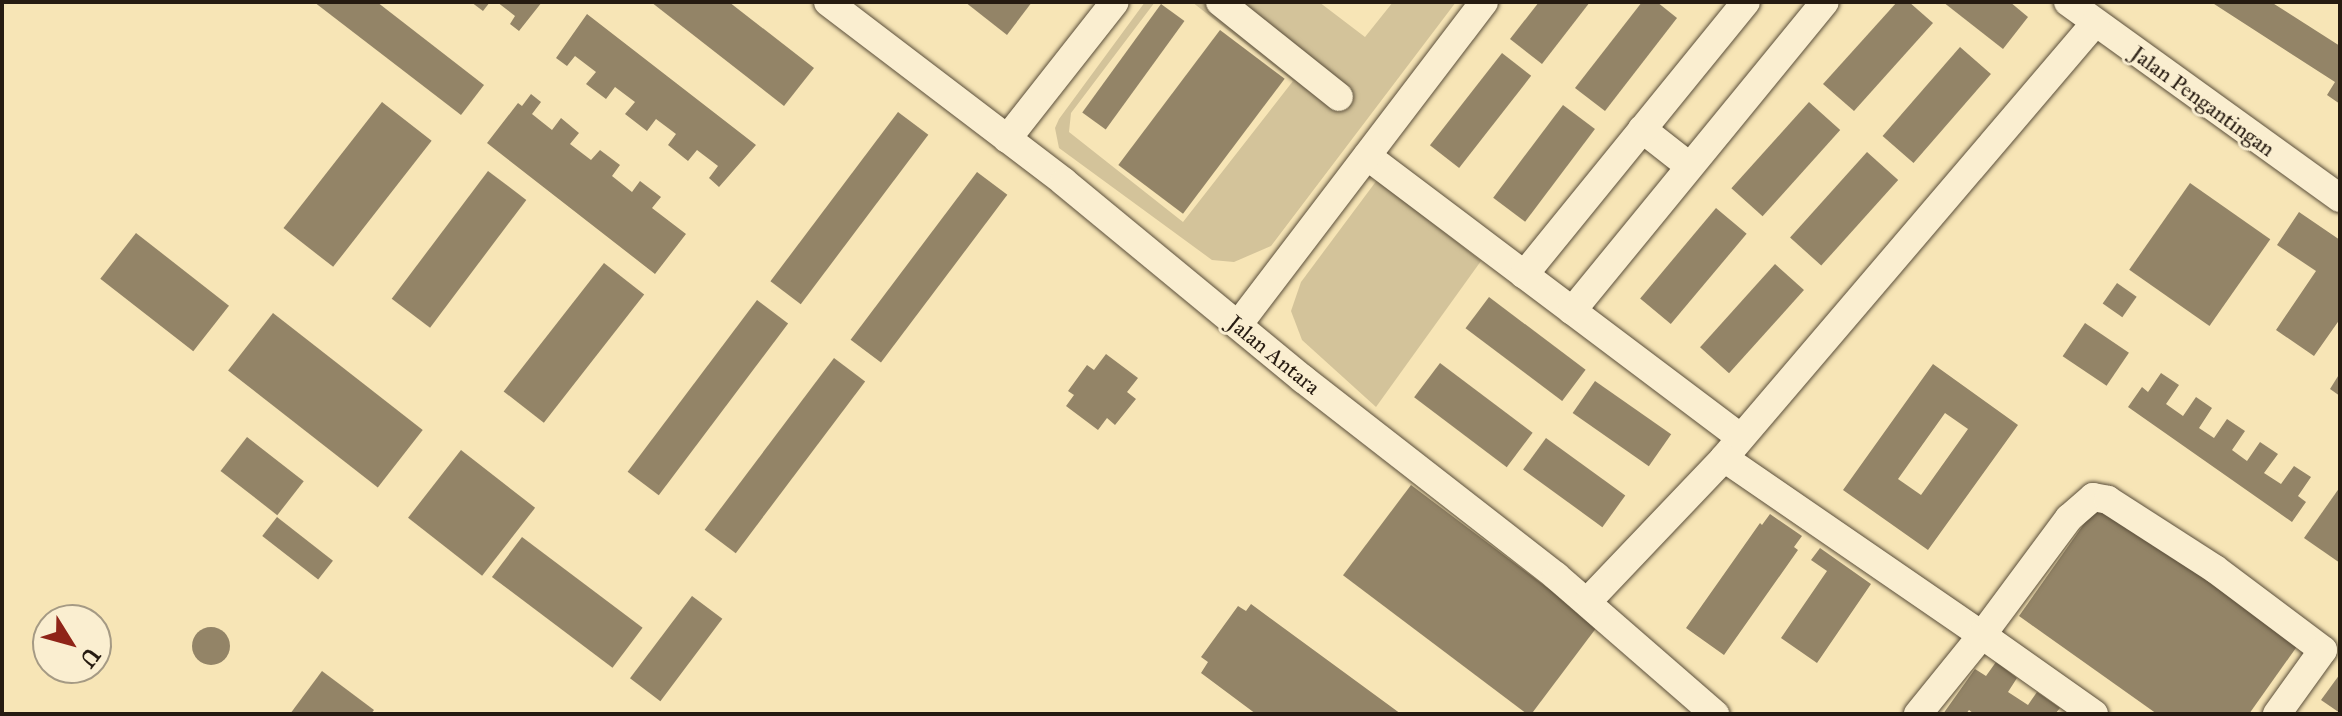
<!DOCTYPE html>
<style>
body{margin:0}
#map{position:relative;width:2342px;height:716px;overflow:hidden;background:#f7e5b6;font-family:"IM FELL Great Primer",serif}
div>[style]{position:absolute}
.green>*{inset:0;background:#d3c39a}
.building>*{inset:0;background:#938467;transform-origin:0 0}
.round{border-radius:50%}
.roads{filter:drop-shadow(0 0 2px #5a4e3a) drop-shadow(0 0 2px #5a4e3a)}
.minor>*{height:28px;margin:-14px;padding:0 14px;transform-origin:14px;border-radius:14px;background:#faeed0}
span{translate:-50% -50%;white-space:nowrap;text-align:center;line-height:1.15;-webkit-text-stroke:6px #faeed0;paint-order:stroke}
.street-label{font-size:22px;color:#261b11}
.frame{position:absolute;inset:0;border:4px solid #261b11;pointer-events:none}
.north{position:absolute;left:32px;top:604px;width:80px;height:80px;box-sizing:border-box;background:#faeed0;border:2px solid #a59a84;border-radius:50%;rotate:127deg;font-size:22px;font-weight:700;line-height:32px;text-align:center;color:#261b11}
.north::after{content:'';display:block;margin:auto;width:28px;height:36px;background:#8f2418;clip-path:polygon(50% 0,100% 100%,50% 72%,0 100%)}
</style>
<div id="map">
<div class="green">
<div style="clip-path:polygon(1145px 2px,1155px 2px,1071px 113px,1069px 132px,1183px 222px,1293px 81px,1192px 2px,1319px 2px,1365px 37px,1393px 2px,1456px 2px,1271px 246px,1234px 262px,1212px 260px,1059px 148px,1055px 128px,1059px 119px)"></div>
<div style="clip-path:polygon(1377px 180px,1481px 261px,1376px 407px,1302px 340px,1291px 311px,1301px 282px)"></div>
</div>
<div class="building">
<div style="clip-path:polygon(314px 2px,377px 2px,484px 85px,461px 115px)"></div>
<div style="clip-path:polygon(471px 2px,490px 2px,483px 11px)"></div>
<div style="clip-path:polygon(497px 2px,542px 2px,519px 31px,510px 24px,515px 16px)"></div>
<div style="clip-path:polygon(651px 2px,729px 2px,814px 68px,784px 106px)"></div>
<div style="clip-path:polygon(965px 2px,1032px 2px,1007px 35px)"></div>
<div style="clip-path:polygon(1539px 2px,1590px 2px,1542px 64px,1510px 39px)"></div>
<div style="clip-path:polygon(1642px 2px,1657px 2px,1677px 18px,1605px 111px,1575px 88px)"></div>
<div style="clip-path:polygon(1897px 2px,1909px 2px,1933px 23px,1854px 111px,1823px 84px)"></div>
<div style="clip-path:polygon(1943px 2px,2010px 2px,2028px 17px,2003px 49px)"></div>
<div style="clip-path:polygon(2211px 2px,2271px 2px,2340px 46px,2340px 104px,2327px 95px,2335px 82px)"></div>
<div style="left:1161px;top:4px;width:29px;height:134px;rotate:36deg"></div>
<div style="clip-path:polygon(587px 14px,756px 145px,719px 187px,709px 178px,718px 166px,697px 150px,688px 161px,668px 145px,676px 134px,656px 119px,647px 131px,625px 114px,635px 102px,615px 87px,606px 99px,586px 84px,596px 72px,575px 56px,567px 66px,556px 58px)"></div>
<div style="left:1220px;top:30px;width:81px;height:169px;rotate:37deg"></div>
<div style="left:1960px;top:47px;width:41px;height:118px;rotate:41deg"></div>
<div style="left:1502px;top:53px;width:37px;height:117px;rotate:38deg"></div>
<div style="clip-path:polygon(531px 94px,541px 102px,532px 114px,552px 130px,561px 118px,579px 133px,570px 144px,591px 160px,600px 150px,620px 165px,612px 176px,632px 192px,640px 181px,661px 197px,652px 208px,686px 234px,655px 274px,487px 143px,518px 103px,522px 106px)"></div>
<div style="left:382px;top:102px;width:63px;height:160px;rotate:38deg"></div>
<div style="left:1809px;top:102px;width:42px;height:116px;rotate:42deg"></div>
<div style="left:1563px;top:105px;width:40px;height:116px;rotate:37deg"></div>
<div style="left:898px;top:112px;width:38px;height:212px;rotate:37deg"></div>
<div style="left:1867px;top:152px;width:42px;height:115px;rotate:42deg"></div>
<div style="left:488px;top:171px;width:48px;height:160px;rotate:37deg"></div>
<div style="left:977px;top:172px;width:38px;height:210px;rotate:37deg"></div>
<div style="left:2190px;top:183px;width:98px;height:106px;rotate:35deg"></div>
<div style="left:1716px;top:208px;width:40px;height:118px;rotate:40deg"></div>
<div style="clip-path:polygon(2299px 212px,2340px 240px,2340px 319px,2314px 356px,2276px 330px,2316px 271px,2277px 245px)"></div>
<div style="left:136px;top:233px;width:118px;height:58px;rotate:38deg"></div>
<div style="left:604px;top:263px;width:51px;height:163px;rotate:38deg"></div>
<div style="left:1775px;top:264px;width:39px;height:112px;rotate:42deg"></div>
<div style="left:2117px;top:283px;width:24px;height:25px;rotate:35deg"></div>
<div style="left:1489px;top:297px;width:121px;height:39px;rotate:37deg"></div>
<div style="left:757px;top:300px;width:39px;height:215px;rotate:37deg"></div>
<div style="left:273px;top:313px;width:190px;height:73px;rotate:38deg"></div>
<div style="left:2085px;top:323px;width:53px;height:40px;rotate:34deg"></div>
<div style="clip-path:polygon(1106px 354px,1138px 378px,1127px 392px,1136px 399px,1115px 425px,1107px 418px,1098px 430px,1066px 406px,1074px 395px,1068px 391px,1087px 365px,1094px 370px)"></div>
<div style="left:834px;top:358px;width:39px;height:215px;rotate:37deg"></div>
<div style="left:1440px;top:363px;width:116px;height:43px;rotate:37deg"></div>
<div style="clip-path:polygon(evenodd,1933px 364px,2018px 425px,1928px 550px,1843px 490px,1933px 364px,1945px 413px,1968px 429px,1921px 495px,1898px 479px,1945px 413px)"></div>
<div style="clip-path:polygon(2161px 373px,2179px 385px,2166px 404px,2183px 416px,2196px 397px,2212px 408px,2199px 428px,2214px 438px,2227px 419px,2245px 431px,2232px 450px,2247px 461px,2260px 442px,2278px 454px,2264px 473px,2281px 484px,2294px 466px,2311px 477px,2298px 496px,2306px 502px,2292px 522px,2128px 407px,2142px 387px,2148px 392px)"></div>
<div style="clip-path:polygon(2340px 373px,2340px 396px,2330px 389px)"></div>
<div style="left:1595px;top:381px;width:93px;height:39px;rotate:35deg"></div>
<div style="left:247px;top:437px;width:72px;height:43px;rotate:38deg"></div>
<div style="left:1546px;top:438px;width:98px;height:39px;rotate:36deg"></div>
<div style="left:461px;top:450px;width:94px;height:86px;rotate:38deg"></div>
<div style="left:1411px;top:485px;width:234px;height:113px;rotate:37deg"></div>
<div style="clip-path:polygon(2340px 487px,2340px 563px,2304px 538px)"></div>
<div style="clip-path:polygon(2098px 504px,2298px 645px,2249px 714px,2157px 714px,2019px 616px)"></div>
<div style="clip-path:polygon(1770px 514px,1802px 536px,1794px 547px,1798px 550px,1724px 655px,1686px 628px,1760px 523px,1762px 525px)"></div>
<div style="left:277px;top:517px;width:71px;height:24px;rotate:38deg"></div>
<div style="left:522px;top:537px;width:151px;height:50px;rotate:37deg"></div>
<div style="clip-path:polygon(1820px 548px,1871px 584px,1817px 663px,1781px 638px,1827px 571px,1811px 560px)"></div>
<div style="left:692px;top:596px;width:38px;height:103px;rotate:37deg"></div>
<div style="clip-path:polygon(1251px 604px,1401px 714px,1256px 714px,1201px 673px,1208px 662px,1201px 657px,1238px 606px,1246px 611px)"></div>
<div class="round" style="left:192px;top:627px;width:38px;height:38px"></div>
<div style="clip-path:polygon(1996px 662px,2017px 678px,2008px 692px,2028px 705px,2037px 692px,2060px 708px,2055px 714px,1974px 714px,1969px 710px,1966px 714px,1943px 714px,1975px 669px,1986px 676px)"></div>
<div style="clip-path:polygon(322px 671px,374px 710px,371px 714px,290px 714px)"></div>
<div style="clip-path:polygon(2340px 674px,2340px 713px,2321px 700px)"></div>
</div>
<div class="roads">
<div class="minor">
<div style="left:828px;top:2px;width:297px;rotate:37.3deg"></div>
<div style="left:1064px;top:182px;width:310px;rotate:39.5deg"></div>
<div style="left:1303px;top:379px;width:321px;rotate:37.9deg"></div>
<div style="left:1556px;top:576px;width:211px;rotate:41deg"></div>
<div style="left:1220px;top:2px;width:152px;rotate:38.6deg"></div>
<div style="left:2068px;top:2px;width:335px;rotate:35.8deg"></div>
<div style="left:1642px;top:129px;width:60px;rotate:38.2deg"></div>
<div style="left:1007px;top:139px;width:174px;rotate:-51.8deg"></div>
<div style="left:1367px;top:156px;width:468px;rotate:37deg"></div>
<div style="left:1524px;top:275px;width:352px;rotate:-50.9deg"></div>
<div style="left:1572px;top:311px;width:399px;rotate:-50.7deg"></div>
<div style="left:1238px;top:325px;width:406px;rotate:-52.7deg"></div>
<div style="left:1724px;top:458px;width:572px;rotate:-49.54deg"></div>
<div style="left:1588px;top:601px;width:197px;rotate:-46.4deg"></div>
<div style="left:1724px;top:458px;width:313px;rotate:34.5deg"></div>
<div style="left:1982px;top:635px;width:102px;rotate:129deg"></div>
<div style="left:2094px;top:714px;width:137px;rotate:-144.8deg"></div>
<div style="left:1982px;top:635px;width:146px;rotate:-53.4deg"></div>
<div style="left:2069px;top:518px;width:32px;rotate:-41deg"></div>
<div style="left:2093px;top:497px;width:15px;rotate:11deg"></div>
<div style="left:2108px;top:500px;width:127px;rotate:32.8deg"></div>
<div style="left:2215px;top:569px;width:135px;rotate:36.9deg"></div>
<div style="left:2323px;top:650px;width:79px;rotate:125.7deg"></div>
</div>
</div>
<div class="street-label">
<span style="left:2203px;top:101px;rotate:36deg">Jalan Pengantingan</span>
<span style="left:1274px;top:355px;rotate:39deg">Jalan Antara</span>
</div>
<div class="frame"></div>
<div class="north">U</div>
</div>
